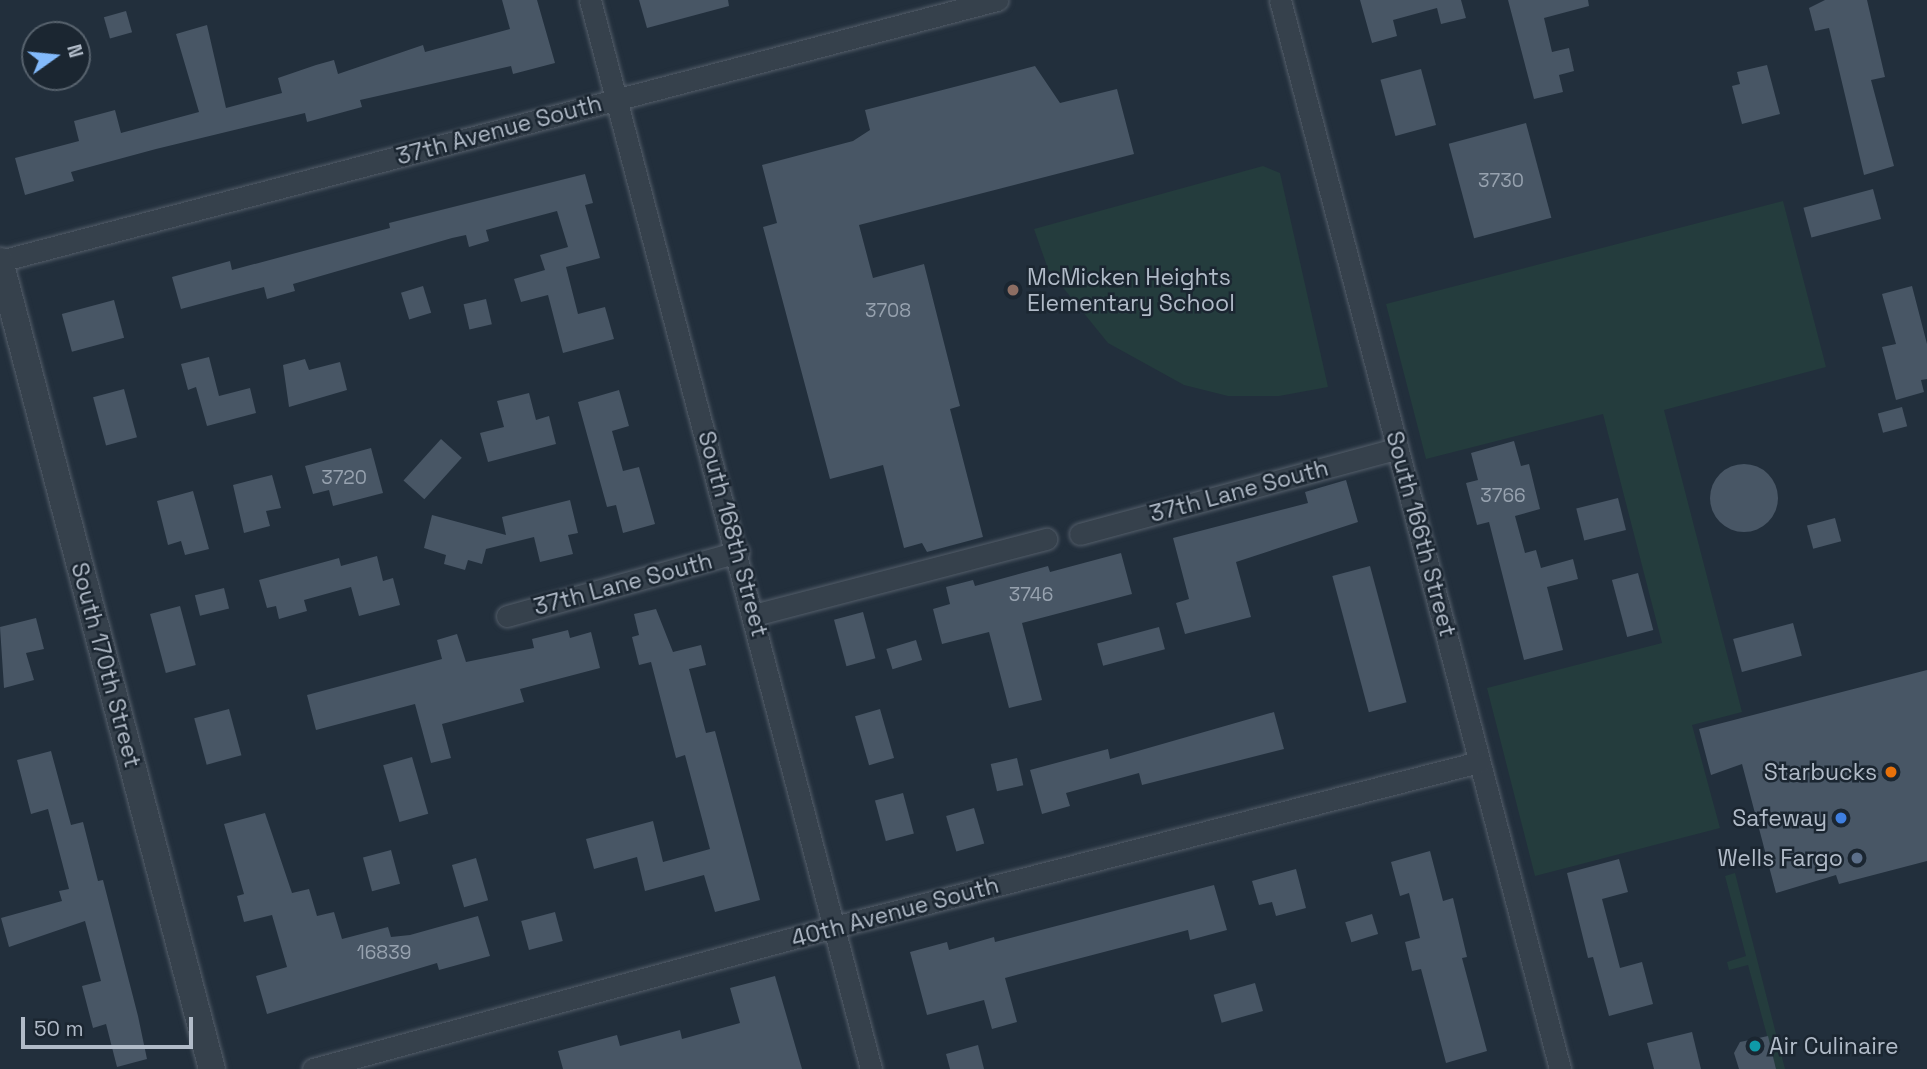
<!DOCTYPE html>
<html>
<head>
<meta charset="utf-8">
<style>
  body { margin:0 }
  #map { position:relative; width:1927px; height:1069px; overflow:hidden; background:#222f3c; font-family:"Space Grotesk",sans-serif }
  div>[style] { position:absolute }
  .green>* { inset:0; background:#243c3d }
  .building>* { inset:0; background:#485665; transform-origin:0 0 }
  .round { border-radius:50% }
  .roads { filter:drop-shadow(0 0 2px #545e6a) drop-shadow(0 0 2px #545e6a) }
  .minor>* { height:21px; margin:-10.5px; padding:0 10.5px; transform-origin:10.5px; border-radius:10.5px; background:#36414c }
  .tertiary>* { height:26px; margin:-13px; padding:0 13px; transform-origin:13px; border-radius:13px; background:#36414c }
  .dots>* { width:19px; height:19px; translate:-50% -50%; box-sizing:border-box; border:4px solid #1b2631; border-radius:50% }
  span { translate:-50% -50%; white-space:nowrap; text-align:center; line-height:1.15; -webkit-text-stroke:5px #1b2631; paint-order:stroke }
  .number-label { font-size:19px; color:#97a2af }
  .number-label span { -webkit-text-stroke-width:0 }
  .street-label { font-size:23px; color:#b1bbc8 }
  .poi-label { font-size:23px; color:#b1bbc8 }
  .left { translate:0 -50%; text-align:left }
  .right { translate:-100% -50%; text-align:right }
  .north { position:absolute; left:21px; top:21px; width:70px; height:70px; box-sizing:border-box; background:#1b2631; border:2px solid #57626d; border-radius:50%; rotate:75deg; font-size:19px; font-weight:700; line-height:28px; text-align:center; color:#b1bbc8 }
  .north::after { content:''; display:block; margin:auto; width:24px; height:32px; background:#83bafb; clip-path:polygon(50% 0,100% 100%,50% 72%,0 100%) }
  .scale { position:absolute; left:21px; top:1017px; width:172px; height:32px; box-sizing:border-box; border:4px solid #b1bbc8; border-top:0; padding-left:9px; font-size:21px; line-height:24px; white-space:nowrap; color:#b1bbc8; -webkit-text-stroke:5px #1b2631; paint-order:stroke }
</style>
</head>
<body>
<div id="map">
  <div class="green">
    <i style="clip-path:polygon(1263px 166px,1280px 173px,1328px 387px,1279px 396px,1228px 396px,1184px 385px,1108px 343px,1048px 269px,1034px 229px)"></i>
    <i style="clip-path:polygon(1783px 201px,1826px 367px,1664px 410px,1742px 712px,1692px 725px,1720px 828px,1535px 876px,1487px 688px,1662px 643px,1603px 414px,1426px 459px,1386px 304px)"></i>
    <i style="clip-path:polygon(1735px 873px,1785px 1069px,1776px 1069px,1748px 965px,1729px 970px,1727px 962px,1746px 956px,1725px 876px)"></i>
  </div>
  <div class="building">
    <i style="clip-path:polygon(502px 0,537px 0,555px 63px,513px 74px,511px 66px,360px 100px,362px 107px,307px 122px,305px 113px,156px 149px,71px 172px,74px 181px,25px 195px,15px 158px,79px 141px,74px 121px,115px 110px,121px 133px,199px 112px,176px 34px,207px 25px,226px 108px,282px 93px,278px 78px,316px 65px,334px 60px,338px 74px,423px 45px,425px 52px,510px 29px)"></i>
    <i style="clip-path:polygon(639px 0,728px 0,729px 6px,647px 28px)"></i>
    <i style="clip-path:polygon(1360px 0,1461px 0,1466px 18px,1441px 24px,1437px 8px,1393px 20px,1397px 36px,1372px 43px)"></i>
    <i style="clip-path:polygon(1508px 0,1588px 0,1589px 6px,1544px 18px,1552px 52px,1569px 48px,1574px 71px,1559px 75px,1563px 92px,1534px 99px)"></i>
    <i style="clip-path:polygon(1825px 0,1867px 0,1885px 77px,1871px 80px,1894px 166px,1864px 175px,1829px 28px,1815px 31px,1809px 8px)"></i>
    <i style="left:126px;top:11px;width:22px;height:23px;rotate:74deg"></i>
    <i style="clip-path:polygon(1767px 65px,1780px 114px,1742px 124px,1732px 86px,1740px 84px,1737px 72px)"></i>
    <i style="clip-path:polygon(1035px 66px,1060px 103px,1117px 89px,1134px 154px,859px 225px,873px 278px,924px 264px,960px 406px,950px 409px,983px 537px,927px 552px,922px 543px,904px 548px,883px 465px,830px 479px,763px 227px,777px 223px,762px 165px,853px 141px,870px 130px,865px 110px)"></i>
    <i style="left:1421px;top:69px;width:58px;height:42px;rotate:75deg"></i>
    <i style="left:1526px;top:123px;width:98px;height:80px;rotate:75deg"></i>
    <i style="clip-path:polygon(585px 174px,593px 203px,585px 205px,600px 258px,566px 267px,578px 314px,605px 307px,614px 339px,563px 353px,548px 295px,521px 302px,514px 279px,545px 270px,540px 255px,568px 247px,557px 211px,486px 230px,489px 241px,469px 247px,466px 235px,452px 238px,293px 284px,295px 291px,267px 299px,264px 287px,181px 309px,172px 277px,230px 261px,232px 270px,390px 228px,389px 223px)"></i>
    <i style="left:1873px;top:189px;width:31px;height:72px;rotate:75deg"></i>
    <i style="left:423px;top:286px;width:28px;height:23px;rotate:73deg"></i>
    <i style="clip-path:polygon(1912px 286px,1927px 344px,1927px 379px,1921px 380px,1924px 392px,1896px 400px,1882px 347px,1896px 344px,1882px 294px)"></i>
    <i style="left:486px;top:299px;width:26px;height:23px;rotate:77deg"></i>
    <i style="left:114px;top:300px;width:39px;height:54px;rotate:75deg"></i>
    <i style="clip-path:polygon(209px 357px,219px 396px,250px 388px,256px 413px,207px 426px,196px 387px,188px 390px,181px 364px)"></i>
    <i style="clip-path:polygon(305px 359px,309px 370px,340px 362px,347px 390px,289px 407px,283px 365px)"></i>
    <i style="left:124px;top:389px;width:50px;height:32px;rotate:75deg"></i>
    <i style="clip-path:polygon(619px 390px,629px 426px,612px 431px,623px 471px,639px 467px,655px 524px,623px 533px,616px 505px,607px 507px,578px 402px)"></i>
    <i style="clip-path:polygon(529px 393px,536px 420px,549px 416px,556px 444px,488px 462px,480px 433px,504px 427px,497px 401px)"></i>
    <i style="left:1902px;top:407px;width:20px;height:25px;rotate:75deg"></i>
    <i style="left:441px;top:439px;width:28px;height:56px;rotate:42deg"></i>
    <i style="clip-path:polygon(1514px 441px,1521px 466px,1529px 464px,1540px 509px,1515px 516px,1525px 553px,1536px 550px,1541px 568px,1573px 559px,1578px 579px,1547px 587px,1563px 650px,1524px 660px,1489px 522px,1477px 525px,1466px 483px,1478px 480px,1471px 453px)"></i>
    <i style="clip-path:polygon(371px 448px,383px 493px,333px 506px,329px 490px,313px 494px,305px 466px)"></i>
    <i class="round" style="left:1710px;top:464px;width:68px;height:68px"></i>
    <i style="clip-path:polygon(272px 475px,281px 508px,266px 511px,270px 526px,244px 533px,233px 485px)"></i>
    <i style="clip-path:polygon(1346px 480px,1358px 522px,1236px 562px,1251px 617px,1185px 634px,1176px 603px,1189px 599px,1173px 538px,1308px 503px,1305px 492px)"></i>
    <i style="clip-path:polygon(193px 491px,209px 549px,185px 555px,181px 541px,168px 545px,157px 501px)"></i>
    <i style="left:1618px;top:498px;width:33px;height:43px;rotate:76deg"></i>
    <i style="clip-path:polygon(570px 500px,578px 533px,568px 535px,573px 554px,540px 562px,534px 537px,486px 549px,482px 564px,468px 560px,465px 570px,444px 564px,446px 555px,424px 548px,432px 515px,506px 535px,502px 517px)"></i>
    <i style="left:1835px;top:518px;width:24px;height:29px;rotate:75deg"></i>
    <i style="clip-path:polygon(1121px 553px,1132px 594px,1022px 623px,1042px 700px,1009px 708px,989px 632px,942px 644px,933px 609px,950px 604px,946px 587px,973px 580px,975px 586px,1048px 566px,1050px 572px)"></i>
    <i style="clip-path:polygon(377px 556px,383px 581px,393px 578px,400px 605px,359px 616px,351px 587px,304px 600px,307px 611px,279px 619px,276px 606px,267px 608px,259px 580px,339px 558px,341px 566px)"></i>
    <i style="left:1370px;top:566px;width:141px;height:39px;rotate:75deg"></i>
    <i style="left:1638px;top:573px;width:59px;height:27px;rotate:75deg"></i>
    <i style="left:224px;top:588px;width:21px;height:30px;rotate:76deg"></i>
    <i style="left:180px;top:606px;width:61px;height:31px;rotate:75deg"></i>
    <i style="clip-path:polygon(656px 609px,673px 652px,701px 645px,706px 665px,689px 669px,706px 733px,715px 731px,760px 900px,715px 912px,704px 875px,645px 891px,637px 857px,594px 869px,586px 839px,653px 821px,663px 862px,710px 849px,685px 755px,676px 758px,651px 662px,639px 665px,632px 637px,639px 635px,634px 614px)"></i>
    <i style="left:863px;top:612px;width:48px;height:30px;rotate:75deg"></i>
    <i style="clip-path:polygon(36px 618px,44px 649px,26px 653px,34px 680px,4px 688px,0 627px)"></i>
    <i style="left:1793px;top:623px;width:34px;height:62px;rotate:75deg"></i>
    <i style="left:1159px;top:627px;width:23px;height:64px;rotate:75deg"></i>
    <i style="clip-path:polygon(568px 630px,570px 638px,591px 632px,600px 668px,520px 689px,524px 702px,442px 724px,451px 758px,431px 763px,415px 704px,316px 730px,307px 695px,442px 659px,437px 640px,457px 634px,466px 662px,534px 648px,532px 639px)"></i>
    <i style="left:916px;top:640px;width:21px;height:31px;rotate:73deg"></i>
    <i style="clip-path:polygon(1927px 670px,1927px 861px,1839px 884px,1836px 875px,1776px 893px,1742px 764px,1711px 775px,1699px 729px)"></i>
    <i style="left:229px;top:709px;width:48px;height:36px;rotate:75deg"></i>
    <i style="left:880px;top:709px;width:51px;height:26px;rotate:74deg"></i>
    <i style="clip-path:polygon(1274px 712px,1284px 749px,1142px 785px,1139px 773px,1066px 793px,1070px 806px,1042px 814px,1030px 770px,1108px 749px,1110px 759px)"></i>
    <i style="clip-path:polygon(51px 751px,71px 825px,83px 822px,98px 881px,103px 880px,138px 1016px,147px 1059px,117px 1067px,106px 1024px,93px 1028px,82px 986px,101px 981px,85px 921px,9px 947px,1px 918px,62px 901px,59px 891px,69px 889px,48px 809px,31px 814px,17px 760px)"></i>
    <i style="left:412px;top:757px;width:59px;height:30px;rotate:74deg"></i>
    <i style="left:1017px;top:758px;width:28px;height:27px;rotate:77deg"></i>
    <i style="left:903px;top:793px;width:42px;height:29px;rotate:75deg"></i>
    <i style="left:974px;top:808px;width:37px;height:29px;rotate:74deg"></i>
    <i style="clip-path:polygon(265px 813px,292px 893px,309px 889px,317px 916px,334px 912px,342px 939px,388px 927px,391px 937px,410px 935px,478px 916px,490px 956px,439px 970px,437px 963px,267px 1014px,256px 976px,287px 967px,272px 915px,244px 922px,237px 896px,244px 894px,224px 824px)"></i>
    <i style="left:391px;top:850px;width:35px;height:29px;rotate:75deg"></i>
    <i style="clip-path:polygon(1430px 851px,1443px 901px,1453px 898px,1467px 957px,1462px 958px,1487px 1051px,1446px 1063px,1421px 969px,1412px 971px,1405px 942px,1420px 938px,1409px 893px,1400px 896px,1391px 862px)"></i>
    <i style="left:476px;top:858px;width:44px;height:25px;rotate:74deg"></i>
    <i style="clip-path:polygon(1619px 859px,1628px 892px,1602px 899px,1620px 968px,1642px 962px,1653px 1004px,1609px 1016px,1593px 957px,1588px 958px,1567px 873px)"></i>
    <i style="clip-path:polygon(1296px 869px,1306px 908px,1276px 916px,1272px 902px,1259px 905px,1252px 881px)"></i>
    <i style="clip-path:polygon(1214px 885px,1227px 930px,1190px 940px,1188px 930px,1005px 978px,1017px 1022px,992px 1029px,984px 1000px,927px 1015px,910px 952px,947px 942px,949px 950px,994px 937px,995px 942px)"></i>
    <i style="left:555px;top:912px;width:30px;height:35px;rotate:75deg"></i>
    <i style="left:1372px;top:914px;width:21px;height:28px;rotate:73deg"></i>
    <i style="clip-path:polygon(775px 976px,802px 1069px,563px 1069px,558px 1051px,617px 1035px,620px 1046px,680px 1030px,682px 1039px,740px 1023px,730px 988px)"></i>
    <i style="left:1255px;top:983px;width:29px;height:43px;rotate:74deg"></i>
    <i style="clip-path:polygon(1692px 1032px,1701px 1069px,1654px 1069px,1647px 1043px)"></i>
    <i style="clip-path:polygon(1768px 1036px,1776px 1069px,1739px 1069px,1734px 1053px,1740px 1042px)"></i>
    <i style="clip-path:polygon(978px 1045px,984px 1069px,950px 1069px,946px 1054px)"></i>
  </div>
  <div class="roads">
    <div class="minor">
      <i style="left:590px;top:0;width:1105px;rotate:75.27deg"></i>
      <i style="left:1280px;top:0;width:1105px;rotate:75.32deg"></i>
      <i style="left:0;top:261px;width:1031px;rotate:-14.67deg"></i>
      <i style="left:1080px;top:534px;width:329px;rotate:-15.1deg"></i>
      <i style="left:754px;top:615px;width:302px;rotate:-14.6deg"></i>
      <i style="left:507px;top:616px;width:240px;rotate:-15.5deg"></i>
      <i style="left:313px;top:1069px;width:540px;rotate:-15.25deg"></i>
      <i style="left:834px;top:927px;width:666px;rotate:-14.35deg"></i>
    </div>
    <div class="tertiary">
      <i style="left:0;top:261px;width:835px;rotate:75.3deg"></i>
    </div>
  </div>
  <div class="dots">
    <i style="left:1013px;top:290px;background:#8d6e63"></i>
    <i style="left:1891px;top:772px;background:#e8710a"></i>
    <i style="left:1841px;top:818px;background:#3f7fe0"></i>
    <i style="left:1857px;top:858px;background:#5c6f8a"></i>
    <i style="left:1755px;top:1046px;background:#0f9aa8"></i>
  </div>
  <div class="number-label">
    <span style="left:1501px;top:181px">3730</span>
    <span style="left:888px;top:311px">3708</span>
    <span style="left:344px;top:478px">3720</span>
    <span style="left:1503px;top:496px">3766</span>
    <span style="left:1031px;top:595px">3746</span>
    <span style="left:384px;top:953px">16839</span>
  </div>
  <div class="street-label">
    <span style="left:499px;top:130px;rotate:-15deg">37th Avenue South</span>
    <span style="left:1239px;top:491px;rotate:-15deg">37th Lane South</span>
    <span style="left:733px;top:534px;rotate:75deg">South 168th Street</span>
    <span style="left:1421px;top:534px;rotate:75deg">South 166th Street</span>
    <span style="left:623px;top:584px;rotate:-15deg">37th Lane South</span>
    <span style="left:106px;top:665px;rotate:75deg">South 170th Street</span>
    <span style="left:895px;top:912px;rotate:-15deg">40th Avenue South</span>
  </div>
  <div class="poi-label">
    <span class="left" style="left:1027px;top:290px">McMicken Heights<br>Elementary School</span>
    <span class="right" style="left:1877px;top:772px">Starbucks</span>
    <span class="right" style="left:1827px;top:818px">Safeway</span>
    <span class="right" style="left:1843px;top:858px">Wells Fargo</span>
    <span class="left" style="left:1769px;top:1046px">Air Culinaire</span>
  </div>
  <div class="north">N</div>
  <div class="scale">50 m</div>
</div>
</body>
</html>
